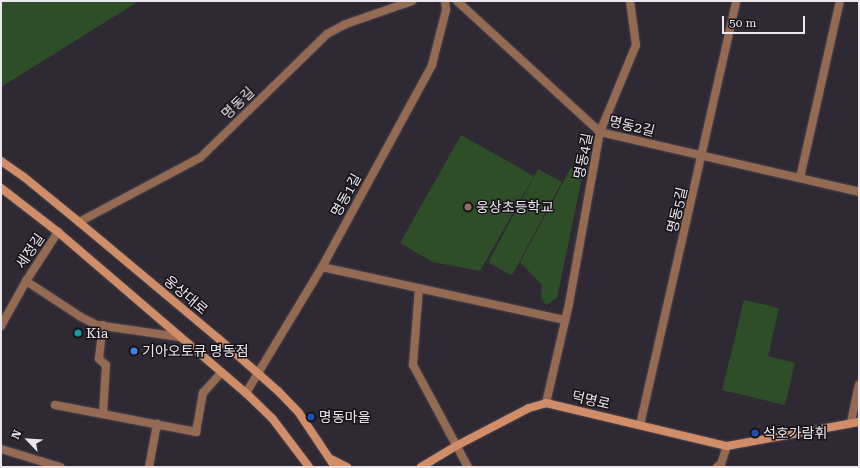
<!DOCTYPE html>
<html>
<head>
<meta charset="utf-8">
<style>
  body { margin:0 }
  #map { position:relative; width:860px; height:468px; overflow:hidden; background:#2f2934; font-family:"Roboto Serif","Noto Sans KR",serif }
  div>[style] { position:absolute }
  .green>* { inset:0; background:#2e4e27; transform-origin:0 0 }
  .roads { filter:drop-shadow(0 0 1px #49444e) drop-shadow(0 0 1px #49444e) }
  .street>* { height:8px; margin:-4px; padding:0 4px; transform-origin:4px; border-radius:4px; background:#956a53 }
  .secondary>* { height:8px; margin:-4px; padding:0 4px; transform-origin:4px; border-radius:4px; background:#d18d67 }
  .dots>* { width:11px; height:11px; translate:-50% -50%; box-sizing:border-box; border:2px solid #161318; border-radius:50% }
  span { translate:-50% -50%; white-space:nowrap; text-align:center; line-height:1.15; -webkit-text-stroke:3px #161318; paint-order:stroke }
  .street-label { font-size:14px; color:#ece7ef }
  .poi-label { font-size:14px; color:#ece7ef }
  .left { translate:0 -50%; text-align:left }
  .frame { position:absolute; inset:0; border:2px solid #ece7ef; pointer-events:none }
  .north { position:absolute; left:8px; top:420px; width:40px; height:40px; -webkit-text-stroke:3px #161318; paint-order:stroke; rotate:295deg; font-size:11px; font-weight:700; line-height:16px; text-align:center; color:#ece7ef }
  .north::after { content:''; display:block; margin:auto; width:14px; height:18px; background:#ece7ef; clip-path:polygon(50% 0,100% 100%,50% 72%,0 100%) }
  .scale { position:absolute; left:722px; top:16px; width:83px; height:18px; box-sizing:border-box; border:2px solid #ece7ef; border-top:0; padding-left:5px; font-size:12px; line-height:14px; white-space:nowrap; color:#ece7ef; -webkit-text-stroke:3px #161318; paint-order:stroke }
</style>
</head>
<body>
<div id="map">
  <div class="green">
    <i style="clip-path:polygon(1px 1px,139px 1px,1px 87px)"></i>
    <i style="clip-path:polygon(461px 135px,534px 176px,480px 271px,433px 262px,400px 243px)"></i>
    <i style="clip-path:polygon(573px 164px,583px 172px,557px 298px,546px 305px,541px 298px,542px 285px,520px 262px)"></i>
    <i style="left:538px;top:169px;width:27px;height:106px;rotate:28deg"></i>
    <i style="clip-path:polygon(744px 300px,779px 308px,768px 356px,795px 363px,785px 405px,722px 390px)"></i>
  </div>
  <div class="roads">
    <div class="street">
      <i style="left:457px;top:1px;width:194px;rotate:42.5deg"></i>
      <i style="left:600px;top:132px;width:266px;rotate:13deg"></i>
      <i style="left:800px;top:178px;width:181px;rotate:-77.3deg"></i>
      <i style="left:79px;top:222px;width:138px;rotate:-28deg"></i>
      <i style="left:201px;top:157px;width:176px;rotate:-44.3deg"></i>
      <i style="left:327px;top:34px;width:21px;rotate:-28deg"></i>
      <i style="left:346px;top:24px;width:70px;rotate:-19.2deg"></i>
      <i style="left:322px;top:267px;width:249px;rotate:12.3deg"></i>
      <i style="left:26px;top:281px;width:66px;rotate:33.2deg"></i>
      <i style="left:81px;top:317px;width:18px;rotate:27deg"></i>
      <i style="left:97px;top:325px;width:83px;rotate:8.3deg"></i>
      <i style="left:419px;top:288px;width:77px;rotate:94.5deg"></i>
      <i style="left:413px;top:365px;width:116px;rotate:61.7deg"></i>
      <i style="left:103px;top:325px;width:34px;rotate:97deg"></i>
      <i style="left:99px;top:359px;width:9px;rotate:41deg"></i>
      <i style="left:106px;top:365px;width:49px;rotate:93.5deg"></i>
      <i style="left:1px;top:326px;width:51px;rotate:-60.9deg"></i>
      <i style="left:26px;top:281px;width:59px;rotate:-56.9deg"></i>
      <i style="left:246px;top:393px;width:147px;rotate:-58.9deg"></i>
      <i style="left:322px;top:267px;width:230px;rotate:-61.4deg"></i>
      <i style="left:432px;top:65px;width:57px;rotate:-75.7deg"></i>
      <i style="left:446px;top:10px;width:9px;rotate:-96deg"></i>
      <i style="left:546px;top:403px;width:102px;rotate:-76.9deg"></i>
      <i style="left:569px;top:304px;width:175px;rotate:-79.8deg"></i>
      <i style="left:600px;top:132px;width:94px;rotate:-67.5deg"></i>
      <i style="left:636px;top:45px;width:44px;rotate:-97.8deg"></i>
      <i style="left:55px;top:405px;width:144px;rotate:10.8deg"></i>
      <i style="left:196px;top:432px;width:40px;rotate:-80deg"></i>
      <i style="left:203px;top:393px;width:28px;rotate:-48deg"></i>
      <i style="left:851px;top:422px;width:38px;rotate:-78deg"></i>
      <i style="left:640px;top:425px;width:435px;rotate:-77.2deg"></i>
      <i style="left:1px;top:449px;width:62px;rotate:17deg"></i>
      <i style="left:149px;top:467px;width:44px;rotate:-79.5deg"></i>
      <i style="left:717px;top:467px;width:5px;rotate:-37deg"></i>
      <i style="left:721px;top:464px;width:19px;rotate:-72deg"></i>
    </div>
    <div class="secondary">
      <i style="left:1px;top:161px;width:28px;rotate:35deg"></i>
      <i style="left:24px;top:177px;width:71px;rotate:39.3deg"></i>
      <i style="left:79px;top:222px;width:182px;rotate:39.9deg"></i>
      <i style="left:219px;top:339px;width:79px;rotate:41.4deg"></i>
      <i style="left:278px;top:391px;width:30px;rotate:46deg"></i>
      <i style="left:299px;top:413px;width:65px;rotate:56.3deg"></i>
      <i style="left:1px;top:188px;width:72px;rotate:37.7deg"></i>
      <i style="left:58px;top:232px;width:248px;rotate:40.6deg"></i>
      <i style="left:246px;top:393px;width:36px;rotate:44deg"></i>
      <i style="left:272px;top:418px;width:61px;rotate:52.9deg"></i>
      <i style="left:331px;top:459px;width:18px;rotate:27deg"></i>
      <i style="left:421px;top:467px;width:41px;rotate:-31deg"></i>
      <i style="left:456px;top:446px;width:82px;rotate:-27.5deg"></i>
      <i style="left:529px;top:408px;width:18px;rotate:-16deg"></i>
      <i style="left:546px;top:403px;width:186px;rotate:13.4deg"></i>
      <i style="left:727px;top:446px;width:134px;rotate:-10.3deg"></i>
    </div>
  </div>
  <div class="dots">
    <i style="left:468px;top:207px;background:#8d6e63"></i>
    <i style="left:78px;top:333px;background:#0f9aa8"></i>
    <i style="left:134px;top:351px;background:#3f7fe0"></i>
    <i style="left:311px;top:417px;background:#1a4fb4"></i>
    <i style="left:755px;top:433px;background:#1a4fb4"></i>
  </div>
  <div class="street-label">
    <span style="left:238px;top:103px;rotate:-44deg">명동길</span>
    <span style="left:632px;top:126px;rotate:13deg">명동2길</span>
    <span style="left:583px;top:156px;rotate:-79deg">명동4길</span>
    <span style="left:346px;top:195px;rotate:-61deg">명동1길</span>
    <span style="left:677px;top:210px;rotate:-77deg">명동5길</span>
    <span style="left:30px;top:251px;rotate:-56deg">세정길</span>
    <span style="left:186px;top:295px;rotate:40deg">웅상대로</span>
    <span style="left:591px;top:400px;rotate:13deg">덕명로</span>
  </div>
  <div class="poi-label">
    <span class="left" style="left:476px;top:207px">웅상초등학교</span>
    <span class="left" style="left:86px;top:333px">Kia</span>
    <span class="left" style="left:142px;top:351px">기아오토큐 명동점</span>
    <span class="left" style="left:319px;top:417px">명동마을</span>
    <span class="left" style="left:763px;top:433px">석호가람휘</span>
  </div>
  <div class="frame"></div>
  <div class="north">N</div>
  <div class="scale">50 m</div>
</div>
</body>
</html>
